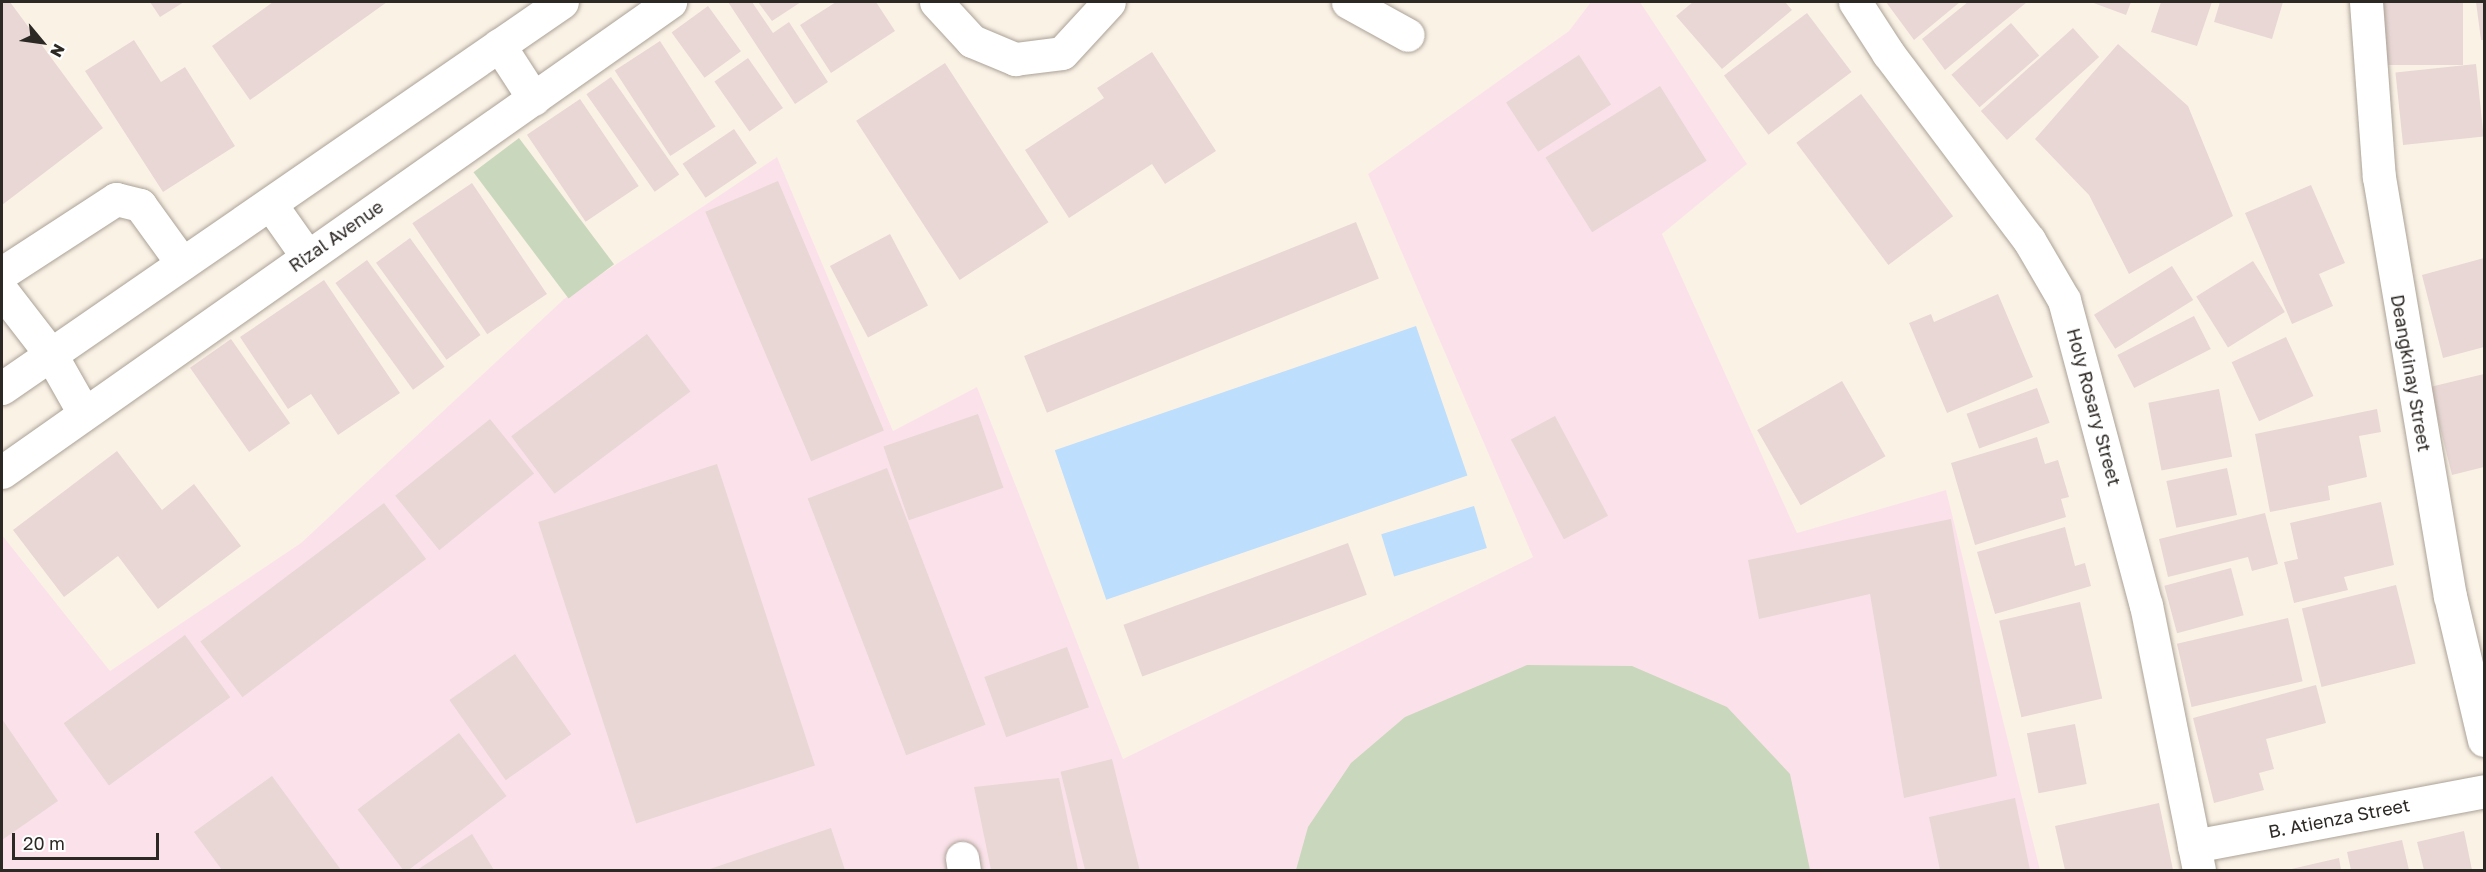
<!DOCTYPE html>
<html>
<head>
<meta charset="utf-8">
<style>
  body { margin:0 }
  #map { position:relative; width:2486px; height:872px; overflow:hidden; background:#fbf2e6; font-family:"Golos Text",sans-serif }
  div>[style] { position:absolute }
  .education>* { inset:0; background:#fbe2ea }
  .green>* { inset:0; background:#c9d7bc; transform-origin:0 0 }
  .water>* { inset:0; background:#bddefc; transform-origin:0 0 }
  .building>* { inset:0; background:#e8d7d5; transform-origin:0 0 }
  .roads { filter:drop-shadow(0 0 2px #aba297) drop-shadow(0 0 2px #aba297) }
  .minor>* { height:33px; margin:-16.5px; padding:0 16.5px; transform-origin:16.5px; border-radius:16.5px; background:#fff }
  .major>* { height:33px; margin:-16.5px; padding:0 16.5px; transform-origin:16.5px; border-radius:16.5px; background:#fff }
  span { translate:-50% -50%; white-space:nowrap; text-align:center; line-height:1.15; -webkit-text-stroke:5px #fff; paint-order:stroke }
  .street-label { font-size:18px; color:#2c2824 }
  .frame { position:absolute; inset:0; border:3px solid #2c2824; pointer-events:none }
  .north { position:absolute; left:12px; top:12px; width:60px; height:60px; -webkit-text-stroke:4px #fff; paint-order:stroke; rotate:119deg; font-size:16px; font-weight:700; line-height:24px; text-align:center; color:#2c2824 }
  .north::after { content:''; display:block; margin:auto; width:21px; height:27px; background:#2c2824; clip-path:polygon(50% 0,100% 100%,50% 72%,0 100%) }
  .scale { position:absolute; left:12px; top:833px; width:147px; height:27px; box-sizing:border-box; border:3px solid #2c2824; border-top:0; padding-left:8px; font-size:18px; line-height:21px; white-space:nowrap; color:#2c2824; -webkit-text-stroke:4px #fff; paint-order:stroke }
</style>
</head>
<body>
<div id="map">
  <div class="education">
    <i style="clip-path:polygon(1591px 2px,1640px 2px,1747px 164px,1662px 234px,1797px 533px,1946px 490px,2040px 870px,2px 870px,2px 535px,110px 671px,301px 543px,564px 299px,777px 157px,893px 431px,977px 387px,1123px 759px,1533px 557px,1368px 174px,1569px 31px)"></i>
  </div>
  <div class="green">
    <i style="left:519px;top:138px;width:158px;height:57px;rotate:53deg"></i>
    <i style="clip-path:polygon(1527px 665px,1632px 666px,1727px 707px,1790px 774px,1810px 870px,1296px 870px,1308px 827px,1351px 763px,1405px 717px)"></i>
  </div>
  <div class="water">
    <i style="left:1416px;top:326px;width:158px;height:382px;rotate:71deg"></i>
    <i style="left:1474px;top:506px;width:44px;height:97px;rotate:73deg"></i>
  </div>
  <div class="building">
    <i style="clip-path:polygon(2px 2px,10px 2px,103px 128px,2px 205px)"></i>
    <i style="clip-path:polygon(150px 2px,184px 2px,160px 17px)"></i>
    <i style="clip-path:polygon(273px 2px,387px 2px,250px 100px,212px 46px)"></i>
    <i style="clip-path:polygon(728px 2px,752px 2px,773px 33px,789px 22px,828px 82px,795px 104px)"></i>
    <i style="clip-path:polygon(758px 2px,801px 2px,772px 21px)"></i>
    <i style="clip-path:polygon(836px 2px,876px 2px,895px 31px,831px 73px,800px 25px)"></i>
    <i style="clip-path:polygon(1693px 2px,1785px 2px,1792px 10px,1722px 69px,1676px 16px)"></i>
    <i style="clip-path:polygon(1886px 2px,1960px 2px,1914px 40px)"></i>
    <i style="clip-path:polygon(1968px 2px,2027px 2px,1945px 70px,1922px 39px)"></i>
    <i style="clip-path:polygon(2091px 2px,2131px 2px,2126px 15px)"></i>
    <i style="clip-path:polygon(2161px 2px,2212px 2px,2197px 46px,2151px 32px)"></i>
    <i style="clip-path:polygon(2220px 2px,2283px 2px,2272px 39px,2214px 22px)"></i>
    <i style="left:2382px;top:2px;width:81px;height:63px"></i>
    <i style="clip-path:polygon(2476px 2px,2484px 2px,2484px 40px,2481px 40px)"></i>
    <i style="left:708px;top:6px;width:56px;height:45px;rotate:54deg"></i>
    <i style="left:1807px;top:13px;width:74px;height:104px;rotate:53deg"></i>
    <i style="left:2011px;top:23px;width:43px;height:79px;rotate:49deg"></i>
    <i style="left:2073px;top:28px;width:39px;height:124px;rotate:48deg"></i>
    <i style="clip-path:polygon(134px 40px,161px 82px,185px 67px,235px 146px,163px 192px,85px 71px)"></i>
    <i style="left:660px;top:41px;width:102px;height:54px;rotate:57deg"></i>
    <i style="clip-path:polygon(2118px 44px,2188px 106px,2233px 216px,2129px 274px,2089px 195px,2035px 139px)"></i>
    <i style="clip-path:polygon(1152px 52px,1216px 151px,1165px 184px,1152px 164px,1069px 218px,1025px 150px,1104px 98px,1097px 88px)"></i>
    <i style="left:1579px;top:55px;width:59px;height:87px;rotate:57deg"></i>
    <i style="left:748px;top:58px;width:61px;height:41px;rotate:55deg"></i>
    <i style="left:945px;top:63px;width:190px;height:106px;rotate:57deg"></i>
    <i style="left:2476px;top:64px;width:73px;height:81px;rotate:84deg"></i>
    <i style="left:611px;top:77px;width:119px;height:30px;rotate:55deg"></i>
    <i style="left:1660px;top:86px;width:88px;height:135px;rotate:58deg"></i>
    <i style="left:1861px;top:94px;width:153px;height:81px;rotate:53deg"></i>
    <i style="left:580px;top:99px;width:105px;height:64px;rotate:56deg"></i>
    <i style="left:734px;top:129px;width:41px;height:62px;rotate:56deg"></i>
    <i style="left:778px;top:181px;width:271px;height:79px;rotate:67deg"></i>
    <i style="left:472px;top:183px;width:134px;height:72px;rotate:56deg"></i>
    <i style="clip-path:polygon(2311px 185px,2345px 263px,2319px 274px,2333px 306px,2292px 324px,2245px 213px)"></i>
    <i style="left:1356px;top:222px;width:61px;height:358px;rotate:68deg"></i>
    <i style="left:890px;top:234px;width:81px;height:68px;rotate:62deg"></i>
    <i style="left:410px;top:238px;width:120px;height:42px;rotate:54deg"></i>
    <i style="clip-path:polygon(2484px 258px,2484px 347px,2443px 358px,2422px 275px)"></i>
    <i style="left:367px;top:260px;width:132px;height:39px;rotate:54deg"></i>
    <i style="left:2253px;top:261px;width:60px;height:67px;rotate:58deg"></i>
    <i style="left:2172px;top:266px;width:40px;height:92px;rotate:58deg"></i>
    <i style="clip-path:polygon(324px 280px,400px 393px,338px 435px,311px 394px,288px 409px,240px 337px)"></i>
    <i style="clip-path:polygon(1998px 294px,2033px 377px,1947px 413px,1909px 323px,1931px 314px,1934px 322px)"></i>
    <i style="left:2194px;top:316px;width:37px;height:86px;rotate:63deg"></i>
    <i style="left:647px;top:334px;width:72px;height:170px;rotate:53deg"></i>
    <i style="left:2286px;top:337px;width:65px;height:60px;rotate:65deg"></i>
    <i style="left:231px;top:339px;width:103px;height:50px;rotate:55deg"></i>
    <i style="clip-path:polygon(2484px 374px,2484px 467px,2452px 475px,2430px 387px)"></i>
    <i style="left:1842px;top:381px;width:87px;height:98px;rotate:60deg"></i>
    <i style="left:2037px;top:388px;width:37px;height:75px;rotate:70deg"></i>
    <i style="left:2219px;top:389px;width:69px;height:72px;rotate:79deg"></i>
    <i style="clip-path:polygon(2377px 409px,2381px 432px,2359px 436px,2367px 477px,2328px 486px,2330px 500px,2270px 512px,2255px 434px)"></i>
    <i style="left:978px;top:414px;width:78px;height:100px;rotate:71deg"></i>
    <i style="left:1555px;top:416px;width:113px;height:50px;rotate:62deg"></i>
    <i style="left:490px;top:419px;width:70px;height:122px;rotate:51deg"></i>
    <i style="clip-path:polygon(2037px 437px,2045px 464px,2058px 460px,2069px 497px,2061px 499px,2066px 517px,1975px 545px,1951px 463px)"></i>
    <i style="clip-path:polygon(117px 451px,162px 510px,194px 484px,241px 546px,158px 609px,118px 556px,64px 597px,13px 530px)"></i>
    <i style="left:717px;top:464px;width:317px;height:188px;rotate:72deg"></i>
    <i style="left:887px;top:468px;width:275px;height:85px;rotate:69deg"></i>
    <i style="left:2227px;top:468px;width:48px;height:62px;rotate:78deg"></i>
    <i style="clip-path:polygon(2381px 502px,2394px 565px,2344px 577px,2348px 590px,2294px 603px,2284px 562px,2298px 559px,2290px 523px)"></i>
    <i style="left:384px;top:503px;width:70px;height:230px;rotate:53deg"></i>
    <i style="clip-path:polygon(2265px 513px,2278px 564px,2252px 571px,2248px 557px,2168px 577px,2159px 539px)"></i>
    <i style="clip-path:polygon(1951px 519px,1997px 776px,1904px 798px,1870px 594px,1759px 619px,1748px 560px)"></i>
    <i style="clip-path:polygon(2065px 527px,2075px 566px,2085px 563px,2091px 586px,1995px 614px,1977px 552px)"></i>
    <i style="left:1348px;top:543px;width:55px;height:239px;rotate:70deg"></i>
    <i style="left:2231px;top:568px;width:49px;height:69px;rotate:75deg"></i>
    <i style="left:2396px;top:585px;width:81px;height:97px;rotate:76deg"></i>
    <i style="left:2080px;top:602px;width:99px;height:83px;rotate:77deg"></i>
    <i style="left:2288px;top:618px;width:65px;height:114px;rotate:77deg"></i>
    <i style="left:185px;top:635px;width:77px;height:150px;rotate:54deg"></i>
    <i style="left:1067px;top:647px;width:64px;height:88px;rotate:70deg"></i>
    <i style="left:515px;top:654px;width:98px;height:80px;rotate:55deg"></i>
    <i style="clip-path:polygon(2316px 685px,2326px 723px,2266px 739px,2274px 769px,2259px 773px,2264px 790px,2214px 803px,2193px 718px)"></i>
    <i style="clip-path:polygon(2px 719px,58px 801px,2px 840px)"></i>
    <i style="left:2075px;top:724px;width:61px;height:49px;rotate:79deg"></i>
    <i style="left:459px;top:733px;width:79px;height:127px;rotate:53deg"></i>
    <i style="left:1112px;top:759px;width:114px;height:53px;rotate:76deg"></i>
    <i style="clip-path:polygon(272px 776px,341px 870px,222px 870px,194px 832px)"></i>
    <i style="clip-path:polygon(1059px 778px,1078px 870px,991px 870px,974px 787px)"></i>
    <i style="clip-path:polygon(2015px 798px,2030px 870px,1940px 870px,1929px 817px)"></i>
    <i style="clip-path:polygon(2159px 803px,2173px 870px,2065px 870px,2055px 826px)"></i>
    <i style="clip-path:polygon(831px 828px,845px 870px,707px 870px)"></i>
    <i style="clip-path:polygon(2464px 831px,2472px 870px,2424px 870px,2417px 842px)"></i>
    <i style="clip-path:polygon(472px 834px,494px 870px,417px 870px)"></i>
    <i style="clip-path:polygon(2402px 840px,2409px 870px,2351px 870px,2347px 852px)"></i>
    <i style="clip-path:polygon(2339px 858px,2341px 870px,2287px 870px)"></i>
  </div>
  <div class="roads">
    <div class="minor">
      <i style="left:936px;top:2px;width:53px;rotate:47.3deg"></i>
      <i style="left:972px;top:41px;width:47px;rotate:22.7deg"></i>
      <i style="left:1015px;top:59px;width:47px;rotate:-7.3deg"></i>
      <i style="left:1062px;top:53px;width:69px;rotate:-47.3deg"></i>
      <i style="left:1348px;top:2px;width:68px;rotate:28.8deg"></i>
      <i style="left:1855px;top:2px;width:61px;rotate:57.1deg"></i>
      <i style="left:1888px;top:53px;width:234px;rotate:53deg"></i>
      <i style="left:2029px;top:240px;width:69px;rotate:59.7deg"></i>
      <i style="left:2064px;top:300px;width:316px;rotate:75deg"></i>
      <i style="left:2146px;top:605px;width:270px;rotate:78.7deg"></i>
      <i style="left:2366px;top:2px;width:175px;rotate:85.8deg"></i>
      <i style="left:2379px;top:177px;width:425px;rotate:80.4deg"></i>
      <i style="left:2450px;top:596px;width:148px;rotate:76.7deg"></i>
      <i style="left:2px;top:273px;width:136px;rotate:-33deg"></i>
      <i style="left:116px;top:199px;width:25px;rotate:14deg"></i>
      <i style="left:140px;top:205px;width:72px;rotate:54.1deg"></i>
      <i style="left:2px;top:291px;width:78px;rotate:52.3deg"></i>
      <i style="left:50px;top:353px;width:69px;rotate:60.5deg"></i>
      <i style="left:2194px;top:846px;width:295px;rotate:-10.7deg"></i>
      <i style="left:962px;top:858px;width:12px;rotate:81deg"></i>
    </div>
    <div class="major">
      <i style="left:499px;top:45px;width:64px;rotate:57.1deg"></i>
      <i style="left:271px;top:205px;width:62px;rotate:54.8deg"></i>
      <i style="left:2px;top:388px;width:680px;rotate:-34.58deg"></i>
      <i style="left:2px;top:472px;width:817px;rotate:-35.13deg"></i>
    </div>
  </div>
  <div class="street-label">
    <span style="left:336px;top:236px;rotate:-35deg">Rizal Avenue</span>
    <span style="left:2411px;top:373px;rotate:80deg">Deangkinay Street</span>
    <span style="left:2094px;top:407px;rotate:75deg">Holy Rosary Street</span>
    <span style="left:2339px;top:818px;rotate:-11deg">B. Atienza Street</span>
  </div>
  <div class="frame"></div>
  <div class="north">N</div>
  <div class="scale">20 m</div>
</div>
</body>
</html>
